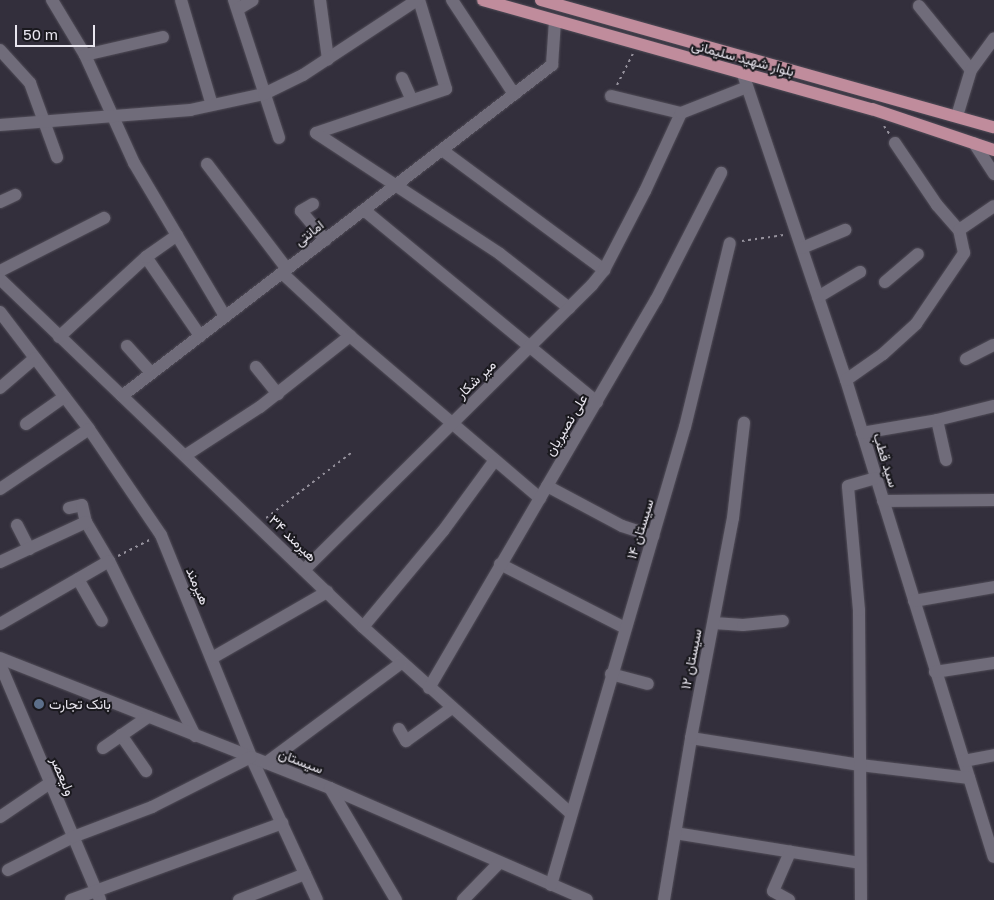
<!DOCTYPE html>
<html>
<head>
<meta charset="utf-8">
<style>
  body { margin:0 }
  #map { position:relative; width:994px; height:900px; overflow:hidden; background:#332f3c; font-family:"Golos Text",Vazirmatn,sans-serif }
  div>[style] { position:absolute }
  .path>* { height:2px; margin-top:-1px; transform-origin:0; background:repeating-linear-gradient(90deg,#94909b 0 2.5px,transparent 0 6.5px) }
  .roads { filter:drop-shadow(0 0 1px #514d58) drop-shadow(0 0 1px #514d58) }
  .minor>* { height:12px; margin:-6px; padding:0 6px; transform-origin:6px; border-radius:6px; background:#706c7a }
  .major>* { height:12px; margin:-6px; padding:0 6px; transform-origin:6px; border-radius:6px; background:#c08c9c }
  .dots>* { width:14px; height:14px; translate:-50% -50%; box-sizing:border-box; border:2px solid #1a191e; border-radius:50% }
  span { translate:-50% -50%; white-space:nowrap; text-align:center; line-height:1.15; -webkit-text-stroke:4px #1a191e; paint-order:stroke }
  .street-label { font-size:14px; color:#e9e6ef }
  .poi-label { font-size:14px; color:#e9e6ef }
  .left { translate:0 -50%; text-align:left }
  .scale { position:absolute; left:15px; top:25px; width:80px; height:22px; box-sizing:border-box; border:2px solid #e9e6ef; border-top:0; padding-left:6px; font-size:15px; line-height:18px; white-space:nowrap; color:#e9e6ef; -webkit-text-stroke:4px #1a191e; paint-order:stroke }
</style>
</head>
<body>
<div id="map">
  <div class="path">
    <i style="left:617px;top:85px;width:35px;rotate:-63deg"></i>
    <i style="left:884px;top:126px;width:11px;rotate:56deg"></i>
    <i style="left:742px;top:241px;width:42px;rotate:-8.1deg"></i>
    <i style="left:266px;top:518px;width:107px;rotate:-37.4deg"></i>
    <i style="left:118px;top:556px;width:38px;rotate:-27deg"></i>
  </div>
  <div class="roads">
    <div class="minor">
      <i style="left:52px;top:0;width:64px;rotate:59deg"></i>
      <i style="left:85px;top:55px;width:119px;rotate:65.6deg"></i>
      <i style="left:134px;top:163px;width:178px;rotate:59.3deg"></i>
      <i style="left:181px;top:0;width:109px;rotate:73.6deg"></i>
      <i style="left:234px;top:0;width:145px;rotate:71.9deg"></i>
      <i style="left:320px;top:0;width:60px;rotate:82.3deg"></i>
      <i style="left:419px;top:0;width:93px;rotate:73.1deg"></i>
      <i style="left:446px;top:89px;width:137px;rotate:161.3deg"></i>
      <i style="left:316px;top:133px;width:220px;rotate:33.3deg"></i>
      <i style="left:500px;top:254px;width:88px;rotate:38deg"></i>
      <i style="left:452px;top:0;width:113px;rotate:56.6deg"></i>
      <i style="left:919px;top:6px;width:82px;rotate:50.9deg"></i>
      <i style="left:238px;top:9px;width:17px;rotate:-31deg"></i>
      <i style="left:0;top:50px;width:45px;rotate:47.7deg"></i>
      <i style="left:30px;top:83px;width:79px;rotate:70deg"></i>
      <i style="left:85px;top:55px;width:80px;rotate:-13deg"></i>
      <i style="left:743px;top:74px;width:323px;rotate:71.4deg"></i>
      <i style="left:846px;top:380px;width:499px;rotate:72.8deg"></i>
      <i style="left:402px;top:78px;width:24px;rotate:66deg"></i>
      <i style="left:611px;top:96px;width:72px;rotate:13.7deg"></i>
      <i style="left:957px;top:116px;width:48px;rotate:-73.1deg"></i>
      <i style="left:971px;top:70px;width:39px;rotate:-54deg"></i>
      <i style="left:0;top:125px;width:191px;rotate:-4.5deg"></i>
      <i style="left:190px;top:110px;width:76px;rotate:-12.2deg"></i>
      <i style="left:264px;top:94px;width:43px;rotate:-26deg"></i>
      <i style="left:303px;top:75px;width:136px;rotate:-33.3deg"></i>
      <i style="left:895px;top:143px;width:75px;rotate:55.9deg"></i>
      <i style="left:937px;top:205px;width:33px;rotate:49deg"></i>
      <i style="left:974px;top:143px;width:37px;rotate:57deg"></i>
      <i style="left:442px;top:150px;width:202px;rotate:36.5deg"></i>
      <i style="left:207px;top:164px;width:132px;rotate:52.7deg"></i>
      <i style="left:0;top:202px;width:17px;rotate:-25deg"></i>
      <i style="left:313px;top:204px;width:14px;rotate:150deg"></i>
      <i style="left:301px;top:211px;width:38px;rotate:50deg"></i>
      <i style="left:364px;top:210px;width:302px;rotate:39.5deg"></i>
      <i style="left:802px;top:248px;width:47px;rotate:-22.7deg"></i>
      <i style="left:146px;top:257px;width:96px;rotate:55.6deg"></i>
      <i style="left:0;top:271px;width:117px;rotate:-27deg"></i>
      <i style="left:282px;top:273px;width:93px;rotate:42.8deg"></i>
      <i style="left:350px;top:336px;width:250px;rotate:40.5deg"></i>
      <i style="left:0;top:279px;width:503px;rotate:43.79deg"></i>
      <i style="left:363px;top:627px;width:278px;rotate:41.9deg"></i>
      <i style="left:885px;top:282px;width:43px;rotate:-40.3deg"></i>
      <i style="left:818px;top:297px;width:49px;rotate:-30.8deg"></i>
      <i style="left:0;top:312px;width:147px;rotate:52.7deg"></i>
      <i style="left:89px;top:429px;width:128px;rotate:55.8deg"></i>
      <i style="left:161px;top:535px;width:240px;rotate:67.9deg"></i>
      <i style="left:251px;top:757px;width:157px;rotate:65.2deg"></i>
      <i style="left:59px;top:337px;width:118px;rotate:-42.6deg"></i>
      <i style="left:146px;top:257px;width:38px;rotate:-35deg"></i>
      <i style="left:127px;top:346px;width:36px;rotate:48deg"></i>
      <i style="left:966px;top:359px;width:31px;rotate:-27deg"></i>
      <i style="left:256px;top:367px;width:35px;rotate:51deg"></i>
      <i style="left:846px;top:380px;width:45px;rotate:-35.1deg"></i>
      <i style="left:883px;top:354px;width:45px;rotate:-42.3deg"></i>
      <i style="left:916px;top:324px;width:86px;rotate:-55.9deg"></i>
      <i style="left:964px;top:253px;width:24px;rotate:-102deg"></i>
      <i style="left:959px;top:230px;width:42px;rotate:-34.4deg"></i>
      <i style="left:0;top:388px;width:46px;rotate:-40.6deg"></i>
      <i style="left:122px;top:396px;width:543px;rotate:-37.59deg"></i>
      <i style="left:552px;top:65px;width:44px;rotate:-86.1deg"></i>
      <i style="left:937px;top:420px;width:41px;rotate:77.3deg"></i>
      <i style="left:26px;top:424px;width:47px;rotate:-35.4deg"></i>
      <i style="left:862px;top:433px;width:76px;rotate:-9.8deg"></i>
      <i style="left:937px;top:420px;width:59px;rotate:-13.8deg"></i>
      <i style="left:186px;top:455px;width:88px;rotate:-33deg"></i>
      <i style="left:260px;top:407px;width:115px;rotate:-38.3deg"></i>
      <i style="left:547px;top:486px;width:85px;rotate:28.1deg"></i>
      <i style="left:622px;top:526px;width:33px;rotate:18deg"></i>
      <i style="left:0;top:489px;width:107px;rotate:-34deg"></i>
      <i style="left:883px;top:501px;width:111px;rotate:-0.5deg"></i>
      <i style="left:69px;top:508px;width:13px;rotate:-13deg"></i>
      <i style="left:82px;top:505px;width:17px;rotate:77deg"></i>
      <i style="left:86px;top:522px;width:45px;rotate:59.5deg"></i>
      <i style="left:109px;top:561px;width:195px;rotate:63.8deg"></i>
      <i style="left:17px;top:525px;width:27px;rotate:63deg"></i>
      <i style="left:0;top:562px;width:95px;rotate:-24.9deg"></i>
      <i style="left:500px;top:564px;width:140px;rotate:27.1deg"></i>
      <i style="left:304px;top:570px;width:405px;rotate:-44.7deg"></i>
      <i style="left:592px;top:285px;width:19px;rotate:-51deg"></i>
      <i style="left:604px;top:270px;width:89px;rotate:-62.6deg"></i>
      <i style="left:645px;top:191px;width:86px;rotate:-65.2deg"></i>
      <i style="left:681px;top:113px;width:71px;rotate:-21.5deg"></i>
      <i style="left:78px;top:579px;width:48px;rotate:60.3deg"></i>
      <i style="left:914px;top:601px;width:81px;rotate:-9.9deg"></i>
      <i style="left:714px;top:623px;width:29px;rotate:4deg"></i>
      <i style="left:743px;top:625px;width:40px;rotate:-5.7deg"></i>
      <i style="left:0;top:624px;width:126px;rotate:-30deg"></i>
      <i style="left:363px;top:627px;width:125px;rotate:-50.2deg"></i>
      <i style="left:443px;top:531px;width:88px;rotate:-53.8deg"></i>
      <i style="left:0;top:658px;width:355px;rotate:21.5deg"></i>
      <i style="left:330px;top:788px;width:280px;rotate:23.5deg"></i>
      <i style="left:212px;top:658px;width:133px;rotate:-29.9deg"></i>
      <i style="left:0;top:664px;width:256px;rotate:67deg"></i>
      <i style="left:935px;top:672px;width:60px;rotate:-8.7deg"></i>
      <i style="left:611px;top:674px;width:38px;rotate:15deg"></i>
      <i style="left:429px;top:688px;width:450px;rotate:-59.7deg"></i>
      <i style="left:656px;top:300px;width:143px;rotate:-62.9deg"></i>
      <i style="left:399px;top:729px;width:14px;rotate:60deg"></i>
      <i style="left:406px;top:741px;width:57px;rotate:-35.7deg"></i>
      <i style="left:121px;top:735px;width:44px;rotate:55.2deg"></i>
      <i style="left:691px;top:738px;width:171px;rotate:9.1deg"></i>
      <i style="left:860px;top:765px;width:110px;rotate:6.8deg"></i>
      <i style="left:103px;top:748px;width:55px;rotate:-34.6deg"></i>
      <i style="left:964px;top:761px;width:31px;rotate:-11deg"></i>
      <i style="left:266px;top:763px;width:168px;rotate:-36.5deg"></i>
      <i style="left:330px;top:788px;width:130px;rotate:59.5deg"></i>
      <i style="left:0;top:817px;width:60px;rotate:-34.2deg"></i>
      <i style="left:675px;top:833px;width:187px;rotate:9.2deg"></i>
      <i style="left:8px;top:870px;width:73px;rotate:-26.9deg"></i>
      <i style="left:73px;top:837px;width:85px;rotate:-20.8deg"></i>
      <i style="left:152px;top:807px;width:111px;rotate:-26.8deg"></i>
      <i style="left:551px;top:885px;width:477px;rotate:-73.7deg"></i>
      <i style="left:685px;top:427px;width:189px;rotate:-76.3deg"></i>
      <i style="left:71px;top:900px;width:225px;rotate:-20deg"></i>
      <i style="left:239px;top:900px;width:71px;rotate:-21.5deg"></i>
      <i style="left:463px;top:900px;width:52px;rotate:-45.8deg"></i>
      <i style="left:664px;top:900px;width:164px;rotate:-80.5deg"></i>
      <i style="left:691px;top:738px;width:224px;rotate:-79.2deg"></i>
      <i style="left:733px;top:518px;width:96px;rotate:-83.4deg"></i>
      <i style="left:789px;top:900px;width:18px;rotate:-151deg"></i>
      <i style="left:773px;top:891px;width:43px;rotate:-66.4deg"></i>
      <i style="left:861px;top:900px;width:290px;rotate:-90.4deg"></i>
      <i style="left:859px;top:610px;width:124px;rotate:-95.1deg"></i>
      <i style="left:848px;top:486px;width:29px;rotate:-16deg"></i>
    </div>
    <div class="major">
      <i style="left:483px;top:0;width:404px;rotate:15.7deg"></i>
      <i style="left:872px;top:109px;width:129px;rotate:18.6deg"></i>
      <i style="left:541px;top:0;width:470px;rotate:15.7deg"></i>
    </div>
  </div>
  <div class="dots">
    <i style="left:39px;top:704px;background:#5c6f8a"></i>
  </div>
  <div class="street-label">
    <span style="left:743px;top:58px;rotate:15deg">بلوار شهید سلیمانی</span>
    <span style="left:309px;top:233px;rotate:-38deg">امانتی</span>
    <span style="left:476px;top:379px;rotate:-44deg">میر شکار</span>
    <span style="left:566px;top:425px;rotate:-59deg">علی نصیریان</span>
    <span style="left:886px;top:460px;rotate:73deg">سید قطب</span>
    <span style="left:640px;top:529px;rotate:-73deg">سیستان ۱۴</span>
    <span style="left:293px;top:538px;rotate:44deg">هیرمند ۳۴</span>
    <span style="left:198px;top:586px;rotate:67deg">هیرمند</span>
    <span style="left:691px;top:659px;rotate:-79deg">سیستان ۱۲</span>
    <span style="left:301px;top:761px;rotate:21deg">سیستان</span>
    <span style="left:63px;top:776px;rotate:67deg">ولیعصر</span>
  </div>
  <div class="poi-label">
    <span class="left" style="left:49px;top:704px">بانک تجارت</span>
  </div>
  <div class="scale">50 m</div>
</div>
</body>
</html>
